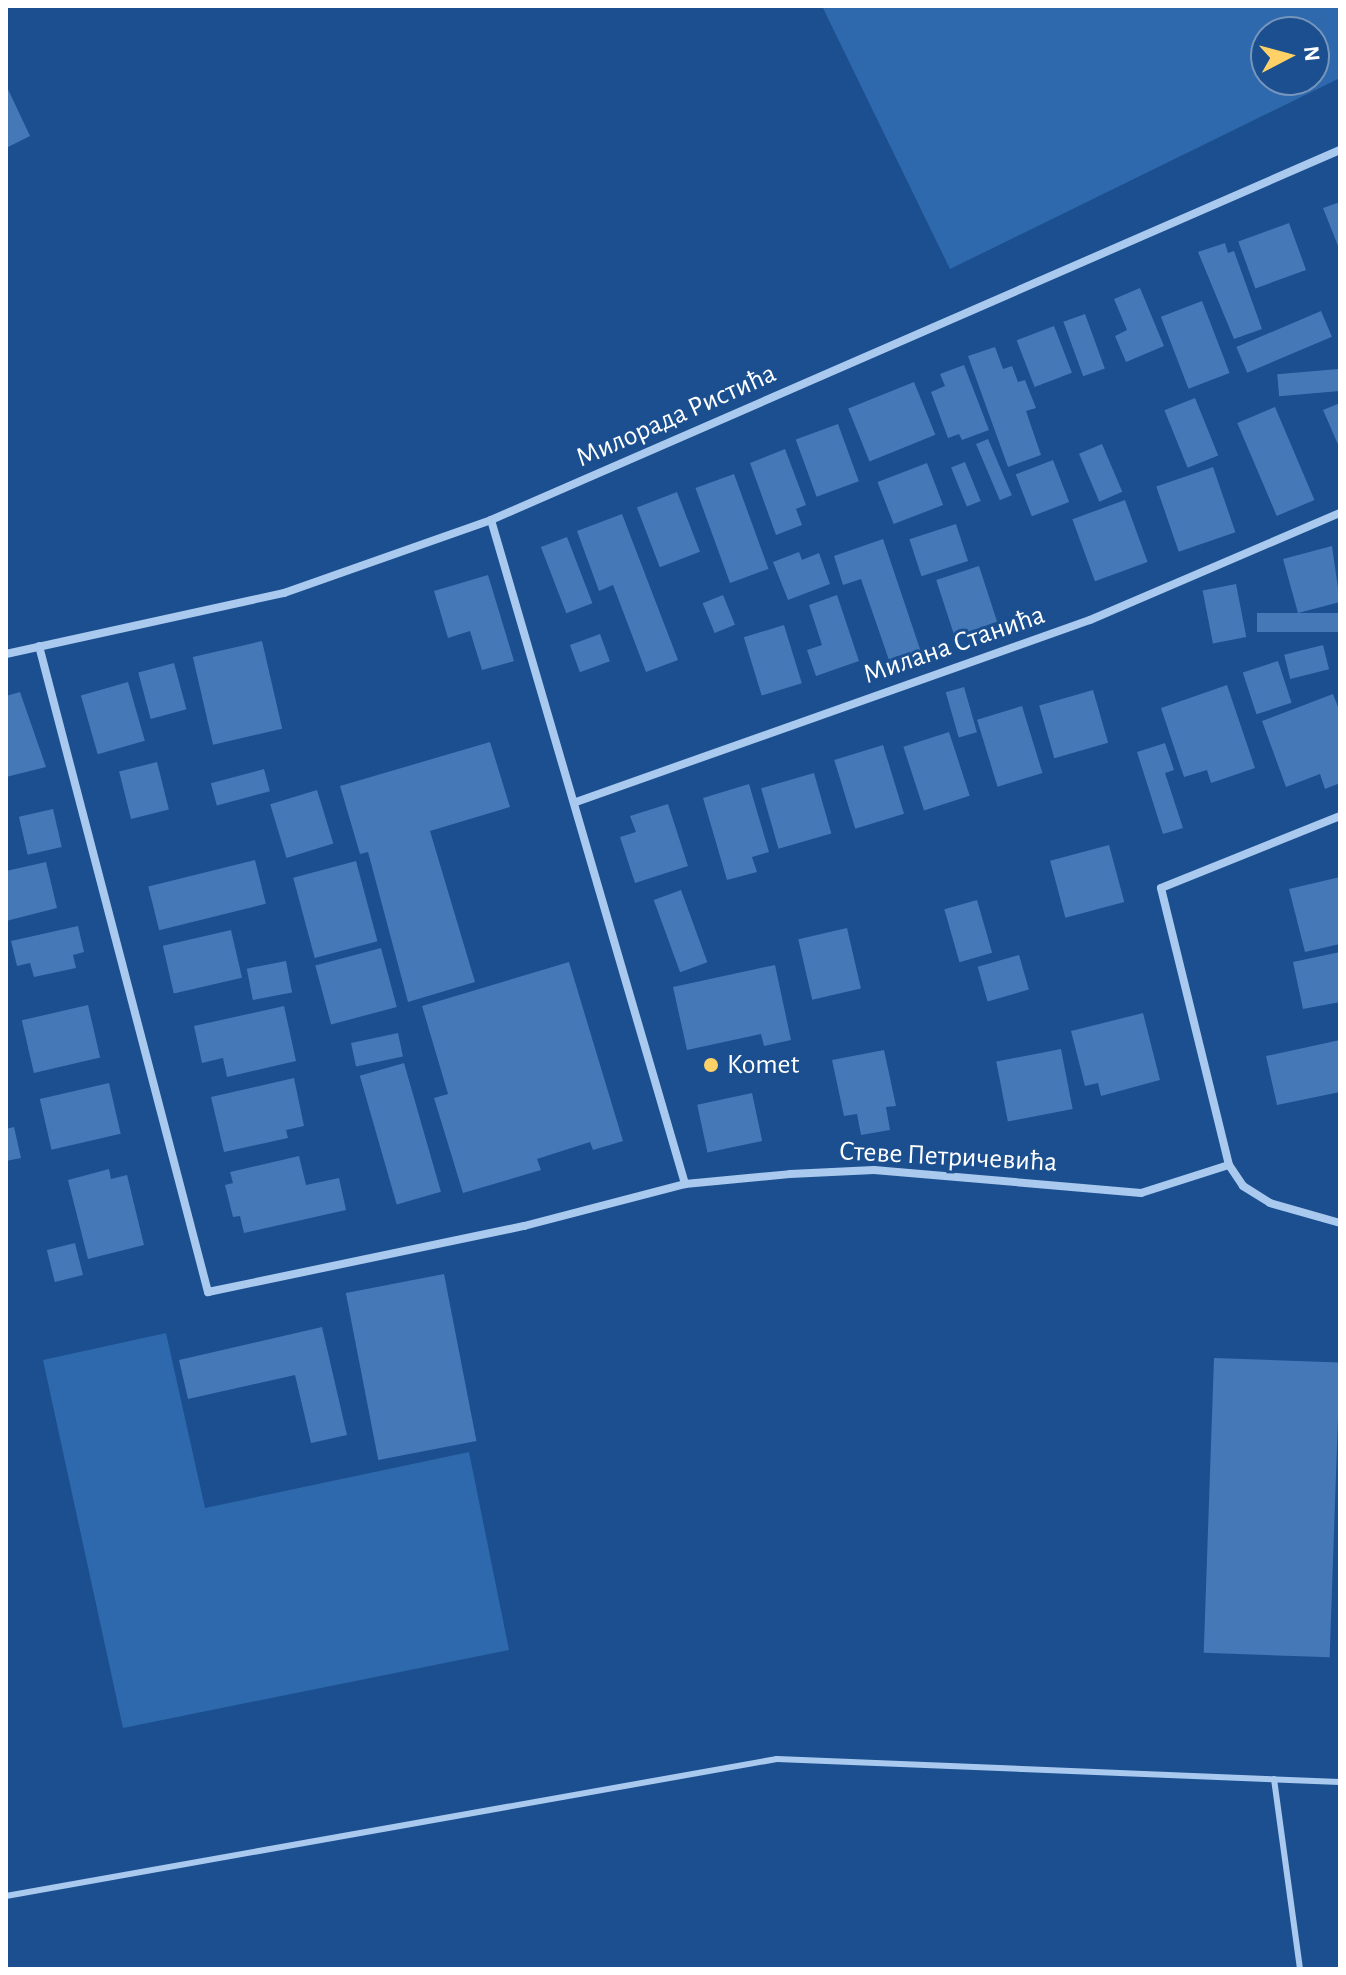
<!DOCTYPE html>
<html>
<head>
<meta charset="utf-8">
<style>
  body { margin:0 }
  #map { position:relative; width:1346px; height:1975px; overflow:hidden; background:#1b4f8f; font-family:"Alegreya Sans",sans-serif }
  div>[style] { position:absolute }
  .green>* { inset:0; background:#2e69ad }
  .building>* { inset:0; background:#4478b7; transform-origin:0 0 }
  .lane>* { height:6px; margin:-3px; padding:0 3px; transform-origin:3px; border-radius:3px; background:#a9c9ee }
  .street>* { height:8px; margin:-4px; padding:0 4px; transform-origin:4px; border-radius:4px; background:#a9c9ee }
  .dots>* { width:22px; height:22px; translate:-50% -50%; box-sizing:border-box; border:4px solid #1b4f8f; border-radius:50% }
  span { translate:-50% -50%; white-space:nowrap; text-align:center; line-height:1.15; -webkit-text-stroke:6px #1b4f8f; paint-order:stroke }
  .street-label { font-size:28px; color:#fff }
  .poi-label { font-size:28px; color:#fff }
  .left { translate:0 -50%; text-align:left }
  .frame { position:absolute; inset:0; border:8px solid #fff; pointer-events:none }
  .north { position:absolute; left:1250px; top:16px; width:80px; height:80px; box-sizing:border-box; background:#1b4f8f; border:2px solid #7695bc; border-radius:50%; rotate:84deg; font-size:22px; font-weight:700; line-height:32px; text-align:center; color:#fff }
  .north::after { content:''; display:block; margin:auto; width:28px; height:36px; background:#ffd166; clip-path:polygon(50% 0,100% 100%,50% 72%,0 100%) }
</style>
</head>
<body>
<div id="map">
  <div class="green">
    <i style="clip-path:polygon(evenodd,822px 6px,1340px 6px,1340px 78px,950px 269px,822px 6px,1266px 32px,1314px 32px,1314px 80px,1266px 80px,1266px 32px)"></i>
    <i style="clip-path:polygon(166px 1333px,205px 1508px,469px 1452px,509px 1650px,123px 1728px,43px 1360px)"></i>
  </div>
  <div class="building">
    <i style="clip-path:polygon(6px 85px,30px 136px,6px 148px)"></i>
    <i style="clip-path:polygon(1340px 202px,1340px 251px,1323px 208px)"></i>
    <i style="left:1289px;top:223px;width:50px;height:54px;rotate:70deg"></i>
    <i style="clip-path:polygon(1225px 243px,1228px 253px,1234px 251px,1262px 329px,1234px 339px,1198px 252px)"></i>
    <i style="clip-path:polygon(1140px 288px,1164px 346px,1126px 362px,1115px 336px,1127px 330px,1114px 299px)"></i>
    <i style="left:1202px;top:301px;width:77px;height:44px;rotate:69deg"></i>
    <i style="left:1321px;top:311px;width:28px;height:92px;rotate:67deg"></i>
    <i style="left:1085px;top:314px;width:58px;height:23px;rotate:70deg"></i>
    <i style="left:1054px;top:326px;width:50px;height:40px;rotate:69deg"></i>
    <i style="clip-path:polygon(995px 347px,1003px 369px,1012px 366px,1018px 382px,1025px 380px,1036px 408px,1026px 411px,1041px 455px,1008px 467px,968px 356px)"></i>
    <i style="clip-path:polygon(964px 365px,989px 430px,962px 440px,959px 434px,948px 438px,931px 392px,945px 386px,940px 374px)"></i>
    <i style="left:1338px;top:369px;width:22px;height:61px;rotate:85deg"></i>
    <i style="left:914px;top:382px;width:57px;height:71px;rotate:68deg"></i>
    <i style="left:1195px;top:398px;width:62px;height:33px;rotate:68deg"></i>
    <i style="clip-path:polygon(1340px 403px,1340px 449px,1323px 410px)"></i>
    <i style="left:1275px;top:407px;width:101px;height:41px;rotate:67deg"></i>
    <i style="left:838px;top:424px;width:61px;height:45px;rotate:70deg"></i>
    <i style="left:988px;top:439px;width:61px;height:13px;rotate:67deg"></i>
    <i style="left:1102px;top:444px;width:52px;height:25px;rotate:67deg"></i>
    <i style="clip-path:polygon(785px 449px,806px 505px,796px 509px,802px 525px,776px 535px,750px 463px)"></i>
    <i style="left:1053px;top:460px;width:45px;height:40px;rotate:69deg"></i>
    <i style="left:965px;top:462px;width:42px;height:15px;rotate:68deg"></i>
    <i style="left:927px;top:463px;width:45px;height:53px;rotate:69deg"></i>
    <i style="left:1213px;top:467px;width:69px;height:60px;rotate:71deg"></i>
    <i style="left:734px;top:474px;width:101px;height:41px;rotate:70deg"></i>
    <i style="left:677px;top:492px;width:64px;height:43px;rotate:69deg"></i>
    <i style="left:1125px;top:500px;width:66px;height:56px;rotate:70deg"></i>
    <i style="clip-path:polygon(622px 514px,678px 660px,646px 672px,613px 585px,599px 591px,577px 531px)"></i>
    <i style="left:956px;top:524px;width:39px;height:49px;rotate:72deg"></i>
    <i style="left:567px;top:537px;width:71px;height:28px;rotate:69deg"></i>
    <i style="clip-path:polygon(883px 539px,921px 652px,890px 663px,861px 579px,843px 585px,834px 556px)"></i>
    <i style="clip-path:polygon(1332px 546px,1340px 602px,1298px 613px,1283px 559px)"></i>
    <i style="clip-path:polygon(799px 552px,802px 560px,819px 553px,830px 584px,788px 600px,773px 562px)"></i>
    <i style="left:979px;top:566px;width:59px;height:45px;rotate:72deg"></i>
    <i style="clip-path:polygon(488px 575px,514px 661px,482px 670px,470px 631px,448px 638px,434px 591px)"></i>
    <i style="left:1236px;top:584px;width:54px;height:34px;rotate:79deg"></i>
    <i style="left:723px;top:595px;width:32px;height:22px;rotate:68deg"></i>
    <i style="clip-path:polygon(837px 595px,859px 661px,816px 676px,807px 650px,822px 645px,809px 605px)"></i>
    <i style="left:1340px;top:613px;width:19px;height:83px;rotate:90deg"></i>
    <i style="left:784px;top:625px;width:61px;height:42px;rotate:73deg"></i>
    <i style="left:600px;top:634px;width:29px;height:32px;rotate:70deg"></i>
    <i style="left:262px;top:641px;width:90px;height:71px;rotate:77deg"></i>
    <i style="left:1323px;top:645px;width:25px;height:40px;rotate:76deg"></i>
    <i style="left:1278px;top:661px;width:44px;height:37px;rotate:72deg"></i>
    <i style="left:174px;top:663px;width:48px;height:37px;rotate:75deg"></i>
    <i style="left:128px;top:682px;width:61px;height:49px;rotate:74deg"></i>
    <i style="clip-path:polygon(1227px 685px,1255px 768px,1211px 783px,1207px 770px,1184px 777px,1161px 708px)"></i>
    <i style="left:964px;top:687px;width:47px;height:19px;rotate:74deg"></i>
    <i style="left:1093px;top:690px;width:55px;height:56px;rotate:74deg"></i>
    <i style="clip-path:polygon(20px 692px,46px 767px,6px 777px,6px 696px)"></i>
    <i style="clip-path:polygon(1333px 694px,1340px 712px,1340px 783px,1325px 789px,1320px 774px,1286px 787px,1262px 721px)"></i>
    <i style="left:1022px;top:706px;width:70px;height:47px;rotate:73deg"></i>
    <i style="left:949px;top:732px;width:67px;height:48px;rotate:72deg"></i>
    <i style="clip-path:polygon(490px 742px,510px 807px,430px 831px,475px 982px,408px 1002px,368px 852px,360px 854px,340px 786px)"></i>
    <i style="clip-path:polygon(1165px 743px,1174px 770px,1165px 773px,1183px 828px,1163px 834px,1137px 752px)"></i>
    <i style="left:883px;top:745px;width:72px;height:51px;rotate:73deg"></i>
    <i style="left:157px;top:762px;width:49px;height:39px;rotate:76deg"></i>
    <i style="left:264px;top:769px;width:23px;height:55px;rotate:75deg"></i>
    <i style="left:814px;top:773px;width:63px;height:55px;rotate:74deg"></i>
    <i style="clip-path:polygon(749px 784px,769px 852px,752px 857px,757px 872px,727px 880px,703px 798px)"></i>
    <i style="left:317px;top:790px;width:56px;height:49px;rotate:73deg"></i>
    <i style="clip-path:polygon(668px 804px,688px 866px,635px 883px,620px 837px,636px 832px,630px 816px)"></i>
    <i style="left:53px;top:809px;width:39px;height:35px;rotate:77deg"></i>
    <i style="left:1109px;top:845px;width:59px;height:61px;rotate:75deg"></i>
    <i style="left:255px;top:860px;width:45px;height:110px;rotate:76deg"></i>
    <i style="left:356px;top:861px;width:83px;height:65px;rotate:75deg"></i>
    <i style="clip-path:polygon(46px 862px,57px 908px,6px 921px,6px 871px)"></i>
    <i style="clip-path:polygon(1340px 877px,1340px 944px,1305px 952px,1289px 889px)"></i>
    <i style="left:681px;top:890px;width:77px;height:29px;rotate:70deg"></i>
    <i style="left:977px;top:900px;width:55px;height:34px;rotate:74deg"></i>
    <i style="clip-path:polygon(78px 926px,84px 952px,73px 955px,76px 968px,34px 977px,30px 963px,17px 966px,11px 941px)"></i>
    <i style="left:847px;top:928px;width:62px;height:50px;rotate:77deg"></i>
    <i style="left:231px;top:930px;width:49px;height:70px;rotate:77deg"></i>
    <i style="left:381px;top:948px;width:61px;height:68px;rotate:75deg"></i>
    <i style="clip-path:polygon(1340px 952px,1340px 1002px,1303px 1009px,1293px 962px)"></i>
    <i style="left:1019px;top:955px;width:36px;height:43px;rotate:74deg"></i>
    <i style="left:286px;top:961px;width:32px;height:40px;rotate:79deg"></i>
    <i style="clip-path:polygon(569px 962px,623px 1141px,593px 1150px,590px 1142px,537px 1159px,541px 1170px,463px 1193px,434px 1098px,448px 1094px,422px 1006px)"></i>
    <i style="clip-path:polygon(775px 965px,791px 1040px,764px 1046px,761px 1034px,687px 1050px,673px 987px)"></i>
    <i style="left:88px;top:1005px;width:54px;height:68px;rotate:77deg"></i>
    <i style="clip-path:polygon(284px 1006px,296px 1061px,227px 1077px,223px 1058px,202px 1063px,194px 1026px)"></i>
    <i style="clip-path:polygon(1143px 1013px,1160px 1080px,1101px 1096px,1098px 1083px,1085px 1086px,1071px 1031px)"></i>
    <i style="left:398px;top:1033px;width:24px;height:48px;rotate:78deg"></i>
    <i style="clip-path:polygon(1340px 1040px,1340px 1092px,1277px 1105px,1266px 1056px)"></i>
    <i style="left:1061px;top:1049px;width:61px;height:66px;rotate:79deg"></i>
    <i style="clip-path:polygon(884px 1050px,896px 1106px,886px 1107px,890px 1130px,861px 1135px,857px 1114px,844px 1116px,832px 1060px)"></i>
    <i style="left:404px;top:1063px;width:134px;height:46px;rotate:74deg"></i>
    <i style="clip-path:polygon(294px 1078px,304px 1126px,286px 1130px,288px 1138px,224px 1152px,211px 1097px)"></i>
    <i style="left:109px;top:1083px;width:52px;height:71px;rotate:77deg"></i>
    <i style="left:752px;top:1093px;width:49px;height:56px;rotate:78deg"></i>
    <i style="clip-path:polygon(14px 1127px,21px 1158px,6px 1161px,6px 1129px)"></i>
    <i style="clip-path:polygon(299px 1156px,306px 1185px,339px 1178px,346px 1210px,244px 1233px,240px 1216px,233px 1217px,225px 1185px,233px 1183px,230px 1172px)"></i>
    <i style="clip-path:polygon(109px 1169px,111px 1179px,127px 1175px,144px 1245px,88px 1259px,68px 1180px)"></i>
    <i style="left:75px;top:1243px;width:33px;height:29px;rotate:76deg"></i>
    <i style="left:444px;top:1274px;width:170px;height:100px;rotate:79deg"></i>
    <i style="clip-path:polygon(322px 1327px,347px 1435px,311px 1443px,295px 1375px,188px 1399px,179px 1360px)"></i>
    <i style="left:1214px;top:1358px;width:126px;height:295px;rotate:2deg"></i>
  </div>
  <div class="lane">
    <i style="left:1274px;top:1779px;width:192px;rotate:82.2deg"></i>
    <i style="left:6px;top:1896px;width:783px;rotate:-10.08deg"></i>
    <i style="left:777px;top:1759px;width:563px;rotate:2.34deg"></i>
  </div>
  <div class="street">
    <i style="left:491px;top:520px;width:692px;rotate:73.71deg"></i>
    <i style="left:39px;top:646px;width:668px;rotate:75.34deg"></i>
    <i style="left:208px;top:1292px;width:323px;rotate:-11.8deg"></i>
    <i style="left:524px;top:1226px;width:166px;rotate:-14.6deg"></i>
    <i style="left:685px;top:1184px;width:105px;rotate:-5.4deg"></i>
    <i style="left:790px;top:1174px;width:84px;rotate:-2.7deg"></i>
    <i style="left:874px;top:1170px;width:268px;rotate:4.9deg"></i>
    <i style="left:1141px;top:1193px;width:92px;rotate:-17.7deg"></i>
    <i style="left:1229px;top:1165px;width:25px;rotate:56deg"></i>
    <i style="left:1243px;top:1186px;width:32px;rotate:32deg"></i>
    <i style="left:1270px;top:1203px;width:73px;rotate:15.9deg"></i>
    <i style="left:6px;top:654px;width:285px;rotate:-12.4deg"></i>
    <i style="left:284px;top:593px;width:219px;rotate:-19.4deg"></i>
    <i style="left:491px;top:520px;width:926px;rotate:-23.55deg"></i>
    <i style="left:576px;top:802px;width:545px;rotate:-19.5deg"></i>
    <i style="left:1090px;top:620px;width:272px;rotate:-23.2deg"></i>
    <i style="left:1229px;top:1165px;width:285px;rotate:-103.8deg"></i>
    <i style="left:1161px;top:888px;width:193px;rotate:-21.9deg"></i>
  </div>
  <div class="dots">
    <i style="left:711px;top:1065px;background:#ffd166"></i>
  </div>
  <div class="street-label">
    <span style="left:676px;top:416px;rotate:-24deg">Милорада Ристића</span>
    <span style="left:954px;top:645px;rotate:-19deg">Милана Станића</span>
    <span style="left:948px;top:1157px;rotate:3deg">Стеве Петричевића</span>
  </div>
  <div class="poi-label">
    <span class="left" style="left:727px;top:1065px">Komet</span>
  </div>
  <div class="frame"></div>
  <div class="north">N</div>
</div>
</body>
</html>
